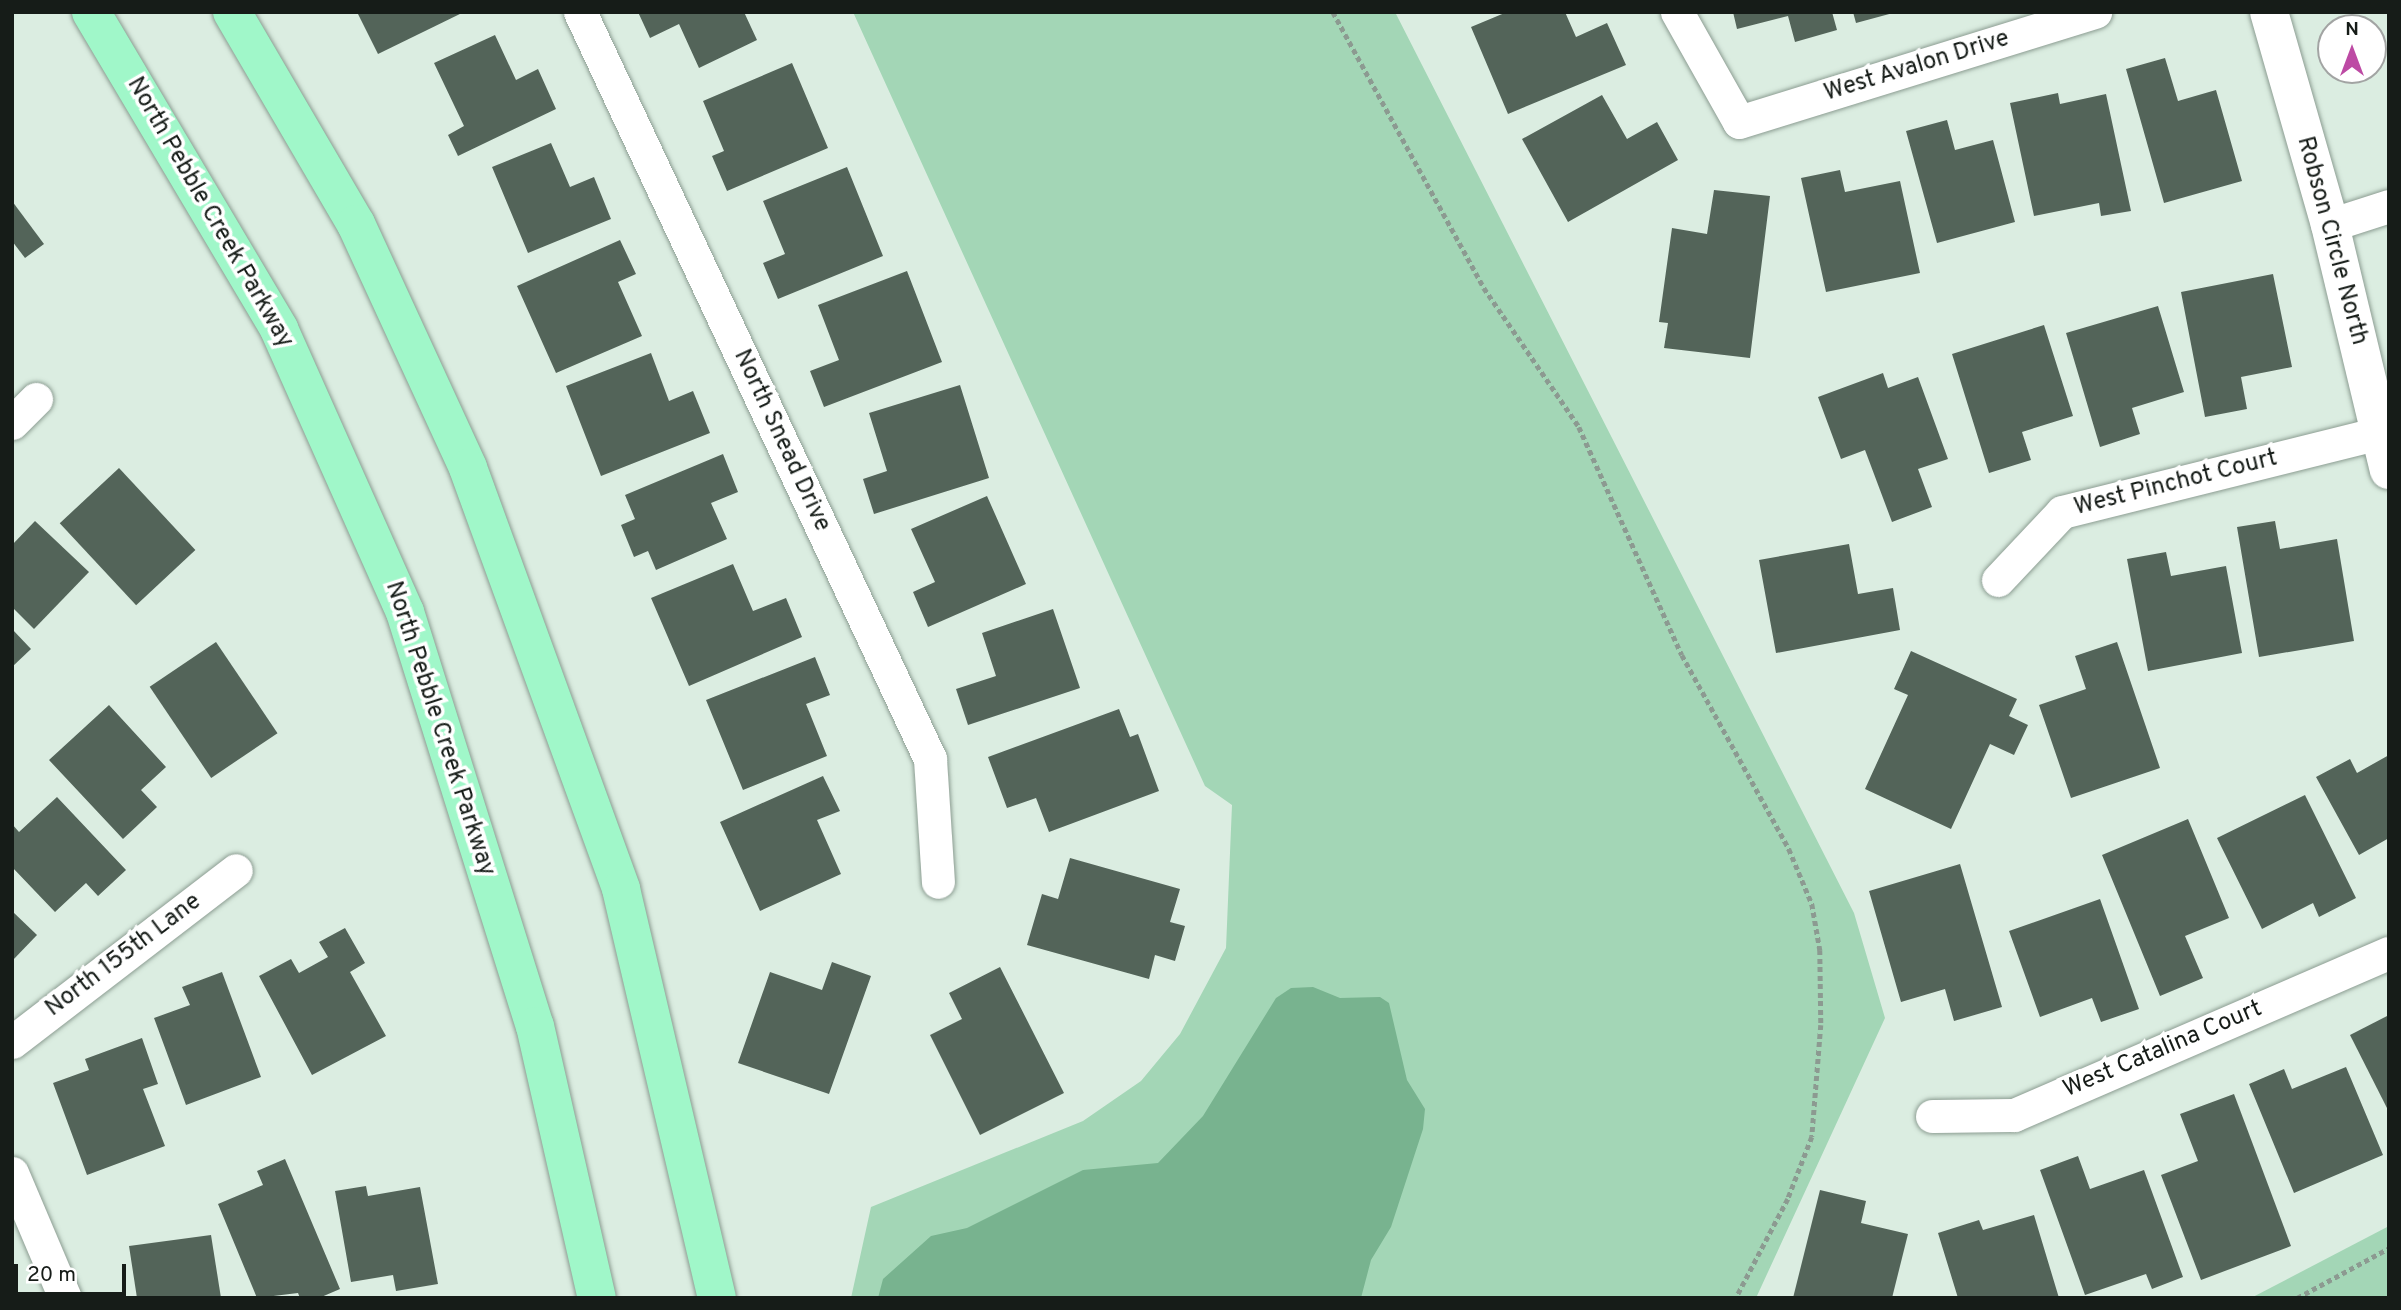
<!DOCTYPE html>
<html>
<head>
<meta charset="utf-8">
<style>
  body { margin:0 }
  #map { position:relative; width:2401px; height:1310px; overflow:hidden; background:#dbede1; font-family:Overpass,sans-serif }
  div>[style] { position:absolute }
  .green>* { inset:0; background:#a3d6b6 }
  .water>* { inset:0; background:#78b38f }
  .building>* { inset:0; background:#536459; transform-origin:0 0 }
  .path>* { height:4.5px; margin-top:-2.25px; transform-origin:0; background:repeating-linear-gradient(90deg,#8c9a91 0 5px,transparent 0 8.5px) }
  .roads { filter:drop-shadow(0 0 2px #8c9d92) drop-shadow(0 0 2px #8c9d92) }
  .minor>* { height:33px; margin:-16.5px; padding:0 16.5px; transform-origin:16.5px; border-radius:16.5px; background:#fff }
  .tertiary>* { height:38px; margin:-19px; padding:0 19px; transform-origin:19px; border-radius:19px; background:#fff }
  .primary>* { height:38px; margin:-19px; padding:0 19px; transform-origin:19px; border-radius:19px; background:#a0f7c9 }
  span { translate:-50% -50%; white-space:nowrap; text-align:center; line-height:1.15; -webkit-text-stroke:7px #fff; paint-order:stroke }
  .street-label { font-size:24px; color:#161c18 }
  .frame { position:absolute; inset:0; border:14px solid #161c18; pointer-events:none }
  .north { position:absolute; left:2317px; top:14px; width:70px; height:70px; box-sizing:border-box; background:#fff; border:2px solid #a2a4a3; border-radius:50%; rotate:0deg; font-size:19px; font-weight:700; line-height:28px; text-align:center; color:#161c18 }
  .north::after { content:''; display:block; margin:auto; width:24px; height:32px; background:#bd4aa4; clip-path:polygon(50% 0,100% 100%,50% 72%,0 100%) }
  .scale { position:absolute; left:14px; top:1264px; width:112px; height:32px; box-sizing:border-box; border:4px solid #161c18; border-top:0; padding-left:9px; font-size:21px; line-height:24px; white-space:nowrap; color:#161c18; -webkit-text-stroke:5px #fff; paint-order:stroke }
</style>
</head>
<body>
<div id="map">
  <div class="green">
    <i style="clip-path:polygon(853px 12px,1395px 12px,1854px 913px,1885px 1018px,1756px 1298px,851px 1298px,871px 1207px,1083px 1121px,1141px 1081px,1180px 1034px,1226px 948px,1232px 805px,1205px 786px)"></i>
    <i style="clip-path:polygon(2389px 1226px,2389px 1298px,2251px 1298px)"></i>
  </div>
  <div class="water">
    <i style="clip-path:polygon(1313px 987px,1340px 998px,1380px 997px,1389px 1003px,1407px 1080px,1425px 1109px,1423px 1129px,1391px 1227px,1371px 1260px,1361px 1298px,878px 1298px,883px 1279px,931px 1236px,967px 1228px,1083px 1170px,1158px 1163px,1203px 1116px,1276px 998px,1291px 988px)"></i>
  </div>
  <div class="building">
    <i style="clip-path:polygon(357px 12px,464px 12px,378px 54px)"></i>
    <i style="clip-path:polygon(638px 12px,744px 12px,757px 40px,699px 68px,679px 24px,650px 38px)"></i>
    <i style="clip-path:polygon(1507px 12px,1565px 12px,1576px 37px,1607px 23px,1626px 65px,1508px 114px,1471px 27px)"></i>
    <i style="clip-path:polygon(1733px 12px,1832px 12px,1837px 30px,1795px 42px,1788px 16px,1737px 29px)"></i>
    <i style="clip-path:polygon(1853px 12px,1893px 12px,1893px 13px,1856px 23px)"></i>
    <i style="clip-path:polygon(495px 35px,516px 80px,538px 69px,556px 109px,458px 156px,448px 135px,464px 126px,434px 63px)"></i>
    <i style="clip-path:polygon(2165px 58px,2178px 101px,2216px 90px,2242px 181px,2164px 203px,2126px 69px)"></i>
    <i style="clip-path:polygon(792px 63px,828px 148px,727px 191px,712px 156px,724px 151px,703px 101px)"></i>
    <i style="clip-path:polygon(2058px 93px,2060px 104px,2106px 94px,2131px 211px,2101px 216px,2099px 203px,2034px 216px,2010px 103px)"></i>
    <i style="clip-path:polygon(1602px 95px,1627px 139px,1657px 122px,1678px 160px,1568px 222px,1522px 139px)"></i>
    <i style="clip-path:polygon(1947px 120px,1955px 150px,1993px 140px,2015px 222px,1937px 243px,1906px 131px)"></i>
    <i style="clip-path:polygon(551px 143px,570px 187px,594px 177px,611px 219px,528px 253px,492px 167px)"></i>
    <i style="clip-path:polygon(847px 167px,883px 256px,778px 299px,763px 263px,785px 254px,763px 201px)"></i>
    <i style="clip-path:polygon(1840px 170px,1845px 192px,1900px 181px,1920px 273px,1826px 292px,1801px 178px)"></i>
    <i style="clip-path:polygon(1714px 190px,1770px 196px,1750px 358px,1664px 348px,1668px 323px,1659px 322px,1672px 228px,1707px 234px)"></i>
    <i style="clip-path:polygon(12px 201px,44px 244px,25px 258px,12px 241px)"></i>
    <i style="clip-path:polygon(620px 240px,636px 274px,618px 282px,642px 336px,556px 373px,517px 286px)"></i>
    <i style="clip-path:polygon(907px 271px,942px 362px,824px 407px,810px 371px,839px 360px,818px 305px)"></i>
    <i style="clip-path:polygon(2273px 274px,2292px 367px,2241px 377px,2247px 409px,2205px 417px,2181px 292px)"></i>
    <i style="clip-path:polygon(2158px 306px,2184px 392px,2132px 408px,2140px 434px,2100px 447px,2066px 333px)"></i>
    <i style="clip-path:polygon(2044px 325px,2073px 416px,2022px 432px,2031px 460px,1989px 473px,1952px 354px)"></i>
    <i style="clip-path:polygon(651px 353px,669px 401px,693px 391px,710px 433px,601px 476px,566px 386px)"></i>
    <i style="clip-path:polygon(1883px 373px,1888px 388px,1918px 377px,1948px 459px,1918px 469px,1932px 507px,1892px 522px,1865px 450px,1841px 459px,1818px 397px)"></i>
    <i style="clip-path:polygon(960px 385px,989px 478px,874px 514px,863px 479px,887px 471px,869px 413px)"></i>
    <i style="clip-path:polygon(723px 454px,738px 492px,711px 503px,727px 539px,656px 570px,648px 551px,634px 557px,621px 525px,635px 519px,625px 495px)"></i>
    <i style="left:119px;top:468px;width:112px;height:81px;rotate:47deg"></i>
    <i style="clip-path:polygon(987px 496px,1026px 584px,928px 627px,913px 592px,935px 582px,911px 529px)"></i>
    <i style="clip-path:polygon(35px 521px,89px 572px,34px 629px,12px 607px,12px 545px)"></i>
    <i style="clip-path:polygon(2275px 521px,2280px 549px,2337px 539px,2354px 641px,2259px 657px,2237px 527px)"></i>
    <i style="clip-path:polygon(1849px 544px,1858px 594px,1893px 588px,1900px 630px,1776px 653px,1759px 560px)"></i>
    <i style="clip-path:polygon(2166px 552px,2171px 576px,2226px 566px,2242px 653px,2148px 671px,2127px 559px)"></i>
    <i style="clip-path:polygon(733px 564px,753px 611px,786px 598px,802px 637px,689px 686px,651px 598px)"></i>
    <i style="clip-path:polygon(1053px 609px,1080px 688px,968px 725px,956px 689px,996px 676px,982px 633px)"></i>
    <i style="clip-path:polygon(12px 629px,31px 649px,12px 667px)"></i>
    <i style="left:216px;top:642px;width:110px;height:80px;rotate:56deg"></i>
    <i style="clip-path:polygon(2117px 642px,2160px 768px,2071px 798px,2039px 705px,2086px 689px,2075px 656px)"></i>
    <i style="clip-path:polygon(1911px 651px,2017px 699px,2009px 716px,2028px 725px,2014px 755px,1990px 744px,1951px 829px,1865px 789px,1908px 695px,1894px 689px)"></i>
    <i style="clip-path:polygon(815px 657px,830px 695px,806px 704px,827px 756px,743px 790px,706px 700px)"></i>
    <i style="clip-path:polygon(109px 705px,166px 767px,141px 790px,157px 807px,123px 839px,49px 760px)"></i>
    <i style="clip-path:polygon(1119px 709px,1130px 737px,1138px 734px,1159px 791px,1049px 832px,1036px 798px,1007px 808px,988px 757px)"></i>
    <i style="clip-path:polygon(2389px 755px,2389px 838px,2359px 855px,2316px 777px,2350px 759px,2357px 773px)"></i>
    <i style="clip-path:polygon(823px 776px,840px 811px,817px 820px,841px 874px,760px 911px,720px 822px)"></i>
    <i style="clip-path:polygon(2305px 795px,2356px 898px,2319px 917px,2313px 903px,2262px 929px,2217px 838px)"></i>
    <i style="clip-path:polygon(57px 797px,126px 870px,98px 896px,86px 883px,55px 912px,12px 867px,12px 824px,19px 832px)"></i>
    <i style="clip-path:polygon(2188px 819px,2229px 918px,2185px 936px,2203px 978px,2160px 996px,2102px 855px)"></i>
    <i style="clip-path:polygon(1070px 858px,1180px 889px,1170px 922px,1185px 926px,1175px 961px,1155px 955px,1149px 979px,1027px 945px,1042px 894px,1058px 899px)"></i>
    <i style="clip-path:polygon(1960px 864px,2002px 1007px,1954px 1021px,1945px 989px,1901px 1002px,1869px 891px)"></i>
    <i style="clip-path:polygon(2100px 899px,2139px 1009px,2101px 1022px,2092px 998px,2040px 1017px,2009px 931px)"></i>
    <i style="clip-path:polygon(12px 911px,37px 935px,12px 961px)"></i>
    <i style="clip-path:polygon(345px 928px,365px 963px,350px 972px,386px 1036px,312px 1075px,259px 976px,291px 959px,299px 973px,328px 957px,319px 942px)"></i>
    <i style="clip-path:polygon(832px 962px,871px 976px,829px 1094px,738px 1063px,770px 972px,822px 990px)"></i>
    <i style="clip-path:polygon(1000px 967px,1064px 1093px,980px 1135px,930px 1035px,962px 1019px,949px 993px)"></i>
    <i style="clip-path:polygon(222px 972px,261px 1077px,186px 1105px,154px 1018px,190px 1005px,182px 987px)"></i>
    <i style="clip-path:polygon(2389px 1015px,2389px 1112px,2350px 1035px)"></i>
    <i style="clip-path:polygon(142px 1038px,158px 1084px,143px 1089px,165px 1146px,87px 1175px,53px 1083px,89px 1070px,85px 1059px)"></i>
    <i style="clip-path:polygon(2346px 1067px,2383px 1155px,2294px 1193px,2249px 1084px,2284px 1069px,2292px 1089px)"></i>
    <i style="clip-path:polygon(2234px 1094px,2291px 1246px,2201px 1280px,2161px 1175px,2198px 1161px,2180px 1114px)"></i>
    <i style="clip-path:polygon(2078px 1156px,2090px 1189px,2144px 1170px,2183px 1277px,2152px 1289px,2146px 1274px,2085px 1295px,2040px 1170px)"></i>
    <i style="clip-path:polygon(285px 1159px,340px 1289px,319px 1298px,300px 1298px,298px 1293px,257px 1298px,218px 1204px,263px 1185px,257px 1171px)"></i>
    <i style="clip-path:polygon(366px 1186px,368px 1196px,420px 1187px,438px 1284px,396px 1291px,393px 1275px,351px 1282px,335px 1191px)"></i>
    <i style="clip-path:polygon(1820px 1190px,1866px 1201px,1861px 1223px,1908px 1234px,1892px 1298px,1793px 1298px)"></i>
    <i style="clip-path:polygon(2034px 1215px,2059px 1298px,1958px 1298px,1938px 1233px,1979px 1220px,1983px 1230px)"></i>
    <i style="clip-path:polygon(211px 1235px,221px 1298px,137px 1298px,129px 1246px)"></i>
  </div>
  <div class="path">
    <i style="left:1333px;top:12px;width:315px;rotate:61.3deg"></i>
    <i style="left:1484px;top:288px;width:168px;rotate:55.6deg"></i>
    <i style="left:1579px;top:427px;width:250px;rotate:65.7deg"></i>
    <i style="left:1682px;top:655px;width:222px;rotate:61.1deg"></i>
    <i style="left:1789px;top:849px;width:60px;rotate:67.3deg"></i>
    <i style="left:1812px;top:904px;width:47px;rotate:80.1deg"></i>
    <i style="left:1820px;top:950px;width:75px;rotate:89.2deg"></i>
    <i style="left:1821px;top:1025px;width:112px;rotate:94.6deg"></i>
    <i style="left:1812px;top:1137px;width:66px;rotate:111.2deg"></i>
    <i style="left:1788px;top:1199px;width:112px;rotate:117.7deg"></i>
    <i style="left:2297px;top:1298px;width:105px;rotate:-28.5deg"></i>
  </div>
  <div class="roads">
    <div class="minor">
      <i style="left:580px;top:12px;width:825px;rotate:64.89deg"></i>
      <i style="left:930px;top:759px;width:123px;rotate:86.3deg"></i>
      <i style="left:1677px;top:12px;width:126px;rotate:60.6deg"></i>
      <i style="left:1739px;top:122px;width:373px;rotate:-17.2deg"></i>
      <i style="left:2330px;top:225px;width:62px;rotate:-17.9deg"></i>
      <i style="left:12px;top:423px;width:34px;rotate:-45deg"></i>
      <i style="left:1998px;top:580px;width:93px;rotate:-46.7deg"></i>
      <i style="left:2062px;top:512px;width:327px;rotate:-14deg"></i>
      <i style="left:12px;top:1042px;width:282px;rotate:-37.5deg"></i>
      <i style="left:1932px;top:1116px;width:82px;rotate:-0.7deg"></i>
      <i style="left:2014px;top:1115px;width:408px;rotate:-23.4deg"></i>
      <i style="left:12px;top:1173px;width:136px;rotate:67deg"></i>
    </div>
    <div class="tertiary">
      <i style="left:2269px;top:12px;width:222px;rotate:74deg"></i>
      <i style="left:2330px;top:225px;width:252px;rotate:76.5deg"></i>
    </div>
    <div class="primary">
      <i style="left:91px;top:12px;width:369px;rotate:59.3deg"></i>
      <i style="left:279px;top:329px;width:310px;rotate:66deg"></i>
      <i style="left:405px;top:612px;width:434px;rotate:72.6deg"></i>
      <i style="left:535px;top:1026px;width:279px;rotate:77.2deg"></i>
      <i style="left:232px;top:12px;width:246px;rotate:59.7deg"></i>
      <i style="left:356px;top:224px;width:268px;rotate:65.3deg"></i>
      <i style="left:468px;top:468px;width:448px;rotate:70deg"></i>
      <i style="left:621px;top:889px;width:420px;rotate:76.8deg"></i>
    </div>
  </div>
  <div class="street-label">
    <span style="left:1917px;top:67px;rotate:-17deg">West Avalon Drive</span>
    <span style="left:209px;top:213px;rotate:60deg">North Pebble Creek Parkway</span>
    <span style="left:2331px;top:241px;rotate:75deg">Robson Circle North</span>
    <span style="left:781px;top:441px;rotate:65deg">North Snead Drive</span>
    <span style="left:2176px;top:484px;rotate:-14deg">West Pinchot Court</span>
    <span style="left:439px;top:729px;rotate:72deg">North Pebble Creek Parkway</span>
    <span style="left:124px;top:956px;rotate:-37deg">North 155th Lane</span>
    <span style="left:2163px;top:1050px;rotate:-23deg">West Catalina Court</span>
  </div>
  <div class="frame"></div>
  <div class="north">N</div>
  <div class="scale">20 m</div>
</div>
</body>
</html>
